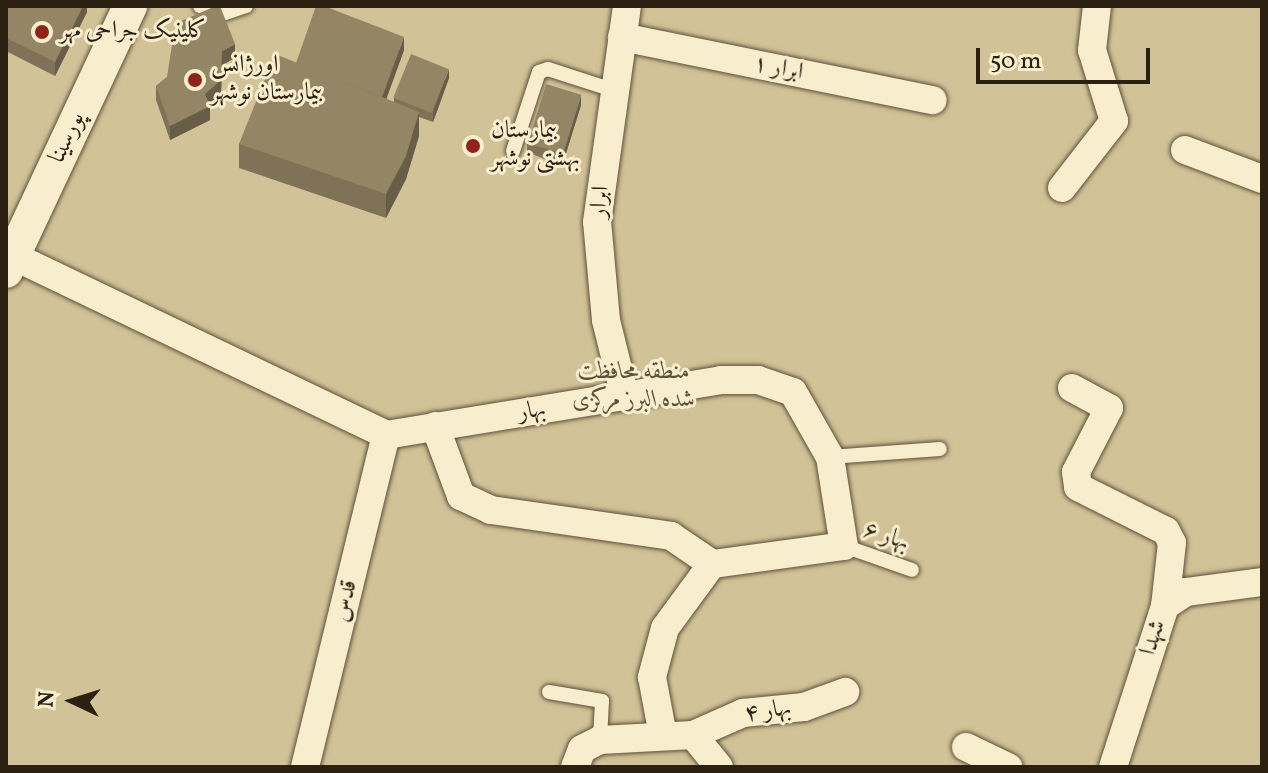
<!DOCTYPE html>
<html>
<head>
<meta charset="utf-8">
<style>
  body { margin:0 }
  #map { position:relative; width:1268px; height:773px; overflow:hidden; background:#f4e3b2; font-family:Vollkorn,Amiri,serif }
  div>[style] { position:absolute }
  .green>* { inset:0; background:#d2c297; transform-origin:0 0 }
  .roads { filter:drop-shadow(0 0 2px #5e513a) drop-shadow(0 0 2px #5e513a) }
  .service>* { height:14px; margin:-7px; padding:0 7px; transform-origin:7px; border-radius:7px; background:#f8edcd }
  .minor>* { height:28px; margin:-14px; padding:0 14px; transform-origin:14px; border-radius:14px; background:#f8edcd }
  .tertiary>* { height:34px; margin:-17px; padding:0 17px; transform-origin:17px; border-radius:17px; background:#f8edcd }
  .wall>* { inset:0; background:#7f7257 }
  .shaded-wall>* { inset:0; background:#685d47 }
  .building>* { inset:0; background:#948565; transform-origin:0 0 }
  .dots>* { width:22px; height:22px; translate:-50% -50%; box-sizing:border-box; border:4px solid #f8edcd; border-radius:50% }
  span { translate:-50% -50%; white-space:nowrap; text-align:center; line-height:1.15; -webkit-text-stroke:6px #f8edcd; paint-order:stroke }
  .poi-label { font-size:24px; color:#2c2012 }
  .left { translate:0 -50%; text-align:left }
  .street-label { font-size:24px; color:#2c2012 }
  .park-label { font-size:24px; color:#5e513a; font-style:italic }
  .frame { position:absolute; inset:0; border:8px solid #2c2012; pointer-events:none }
  .north { position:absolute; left:32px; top:661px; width:80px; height:80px; -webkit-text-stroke:6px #f8edcd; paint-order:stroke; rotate:274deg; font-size:22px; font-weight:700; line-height:32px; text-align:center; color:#2c2012 }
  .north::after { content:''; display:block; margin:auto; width:28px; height:36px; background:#2c2012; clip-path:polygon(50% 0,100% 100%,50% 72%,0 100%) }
  .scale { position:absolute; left:976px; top:48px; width:174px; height:36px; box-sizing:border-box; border:4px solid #2c2012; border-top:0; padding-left:10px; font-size:24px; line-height:28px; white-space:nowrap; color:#2c2012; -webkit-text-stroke:6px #f8edcd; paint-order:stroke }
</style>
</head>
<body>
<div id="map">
  <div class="green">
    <i style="left:6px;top:6px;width:1256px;height:761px"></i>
  </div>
  <div class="roads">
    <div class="service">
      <i style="left:200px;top:6px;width:26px;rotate:16deg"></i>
      <i style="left:225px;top:13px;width:22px;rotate:-18deg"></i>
      <i style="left:513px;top:151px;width:83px;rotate:-71.8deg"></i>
      <i style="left:539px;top:72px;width:9px;rotate:-18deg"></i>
      <i style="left:548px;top:69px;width:71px;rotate:17.9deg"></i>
      <i style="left:830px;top:457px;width:110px;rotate:-4.2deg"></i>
      <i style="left:844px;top:546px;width:72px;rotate:19.4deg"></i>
      <i style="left:549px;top:692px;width:54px;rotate:9.6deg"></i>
      <i style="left:602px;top:701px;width:39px;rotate:93deg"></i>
    </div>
    <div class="minor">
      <i style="left:622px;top:37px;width:317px;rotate:11.5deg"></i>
      <i style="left:1185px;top:150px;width:82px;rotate:20.6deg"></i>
      <i style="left:1062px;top:188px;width:85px;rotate:-52.2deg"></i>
      <i style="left:1114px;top:121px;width:74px;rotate:-107.2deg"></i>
      <i style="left:1092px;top:50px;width:44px;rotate:-83.5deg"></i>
      <i style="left:13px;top:256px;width:414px;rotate:25.6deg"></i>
      <i style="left:386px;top:435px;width:339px;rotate:-9.3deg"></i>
      <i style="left:721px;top:380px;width:37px"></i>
      <i style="left:758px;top:380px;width:37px;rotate:19deg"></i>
      <i style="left:793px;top:392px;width:75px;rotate:60.4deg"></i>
      <i style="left:830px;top:457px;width:90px;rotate:81.1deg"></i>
      <i style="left:844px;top:546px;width:133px;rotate:172.2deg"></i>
      <i style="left:712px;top:564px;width:79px;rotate:126.3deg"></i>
      <i style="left:665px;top:628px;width:51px;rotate:104.9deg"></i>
      <i style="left:652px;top:677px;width:60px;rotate:79.4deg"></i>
      <i style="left:1072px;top:388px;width:42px;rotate:28.4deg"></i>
      <i style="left:1109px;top:408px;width:72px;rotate:117.3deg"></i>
      <i style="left:1076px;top:472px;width:15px;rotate:82deg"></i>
      <i style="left:1078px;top:487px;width:98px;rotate:26.6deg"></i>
      <i style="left:1166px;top:531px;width:13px;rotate:63deg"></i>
      <i style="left:1172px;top:543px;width:63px;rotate:96.3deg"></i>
      <i style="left:625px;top:397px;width:79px;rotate:-103.9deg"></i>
      <i style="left:606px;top:320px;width:98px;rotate:-95.2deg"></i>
      <i style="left:597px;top:222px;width:218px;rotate:-82.1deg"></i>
      <i style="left:435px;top:426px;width:75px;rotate:69.6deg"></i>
      <i style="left:461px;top:496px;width:33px;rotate:25deg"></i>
      <i style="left:491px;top:510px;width:182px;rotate:8.2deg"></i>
      <i style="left:671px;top:536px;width:50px;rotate:34.3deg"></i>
      <i style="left:693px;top:735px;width:41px;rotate:50.9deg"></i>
      <i style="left:966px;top:747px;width:47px;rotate:25.5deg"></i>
      <i style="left:305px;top:767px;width:342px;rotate:-76.3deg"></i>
      <i style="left:575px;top:767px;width:19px;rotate:-69deg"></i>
      <i style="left:582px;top:749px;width:20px;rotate:-27deg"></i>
      <i style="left:600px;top:740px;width:93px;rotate:-3.1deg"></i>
      <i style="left:693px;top:735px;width:55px;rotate:-23.7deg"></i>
      <i style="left:743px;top:713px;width:61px;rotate:-5.6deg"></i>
      <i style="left:804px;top:707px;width:44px;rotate:-20.1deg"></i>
      <i style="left:1113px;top:767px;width:169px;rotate:-72.1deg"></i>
      <i style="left:1165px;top:606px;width:25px;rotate:-34deg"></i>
      <i style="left:1186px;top:592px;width:77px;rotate:-7.5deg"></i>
    </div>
    <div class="tertiary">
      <i style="left:6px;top:271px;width:293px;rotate:-64.9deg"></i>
    </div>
  </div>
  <div class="wall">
    <i style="clip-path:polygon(6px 6px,87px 6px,87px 12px,55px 76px,6px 51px)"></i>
    <i style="clip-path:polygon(181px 21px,235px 58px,222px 65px,221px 94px,209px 104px,210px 120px,170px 140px,156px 100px,156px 86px,167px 77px,182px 36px)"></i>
    <i style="clip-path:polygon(404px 50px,386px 99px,394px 102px,394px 98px,449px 78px,433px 122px,419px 117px,419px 136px,406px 179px,386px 218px,239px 168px,239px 144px,296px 63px)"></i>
    <i style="clip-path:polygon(581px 105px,562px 166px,527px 152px,527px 143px)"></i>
  </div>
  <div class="shaded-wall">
    <i style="clip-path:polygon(83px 6px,87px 6px,87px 12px,55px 76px,55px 62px)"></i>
    <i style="clip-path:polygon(404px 37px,404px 50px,382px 111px,382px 97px)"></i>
    <i style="clip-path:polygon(235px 44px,235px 58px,222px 65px,221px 94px,205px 108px,205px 94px,222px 51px)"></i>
    <i style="clip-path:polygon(449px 69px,449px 78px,433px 122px,433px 112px)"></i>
    <i style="clip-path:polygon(581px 95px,581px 105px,562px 166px,562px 156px)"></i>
    <i style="clip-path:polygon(210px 106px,210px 120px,170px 140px,170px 126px)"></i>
    <i style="clip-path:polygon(419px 112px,419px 136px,406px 179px,386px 218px,386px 194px)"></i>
  </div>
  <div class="building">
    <i style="clip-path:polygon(6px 6px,83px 6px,55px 62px,6px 38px)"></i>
    <i style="clip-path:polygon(216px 6px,220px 6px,235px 44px,222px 51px,221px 80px,205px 94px,210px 106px,170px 126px,156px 86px,167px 77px,172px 45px,184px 34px,181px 21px)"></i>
    <i style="clip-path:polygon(316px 6px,324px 6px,404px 37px,382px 97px,296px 63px)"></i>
    <i style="clip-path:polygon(275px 54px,419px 112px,406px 156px,386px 194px,239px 144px)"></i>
    <i style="left:411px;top:54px;width:41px;height:47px;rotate:22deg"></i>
    <i style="left:546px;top:84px;width:37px;height:62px;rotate:17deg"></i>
  </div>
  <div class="dots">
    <i style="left:42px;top:32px;background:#8f2418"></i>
    <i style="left:195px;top:80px;background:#8f2418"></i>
    <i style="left:473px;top:146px;background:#8f2418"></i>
  </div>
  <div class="poi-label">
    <span class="left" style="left:60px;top:32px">کلینیک جراحی مهر</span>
    <span class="left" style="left:211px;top:80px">اورژانس<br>بیمارستان نوشهر</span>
    <span class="left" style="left:491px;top:146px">بیمارستان<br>بهشتی نوشهر</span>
  </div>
  <div class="street-label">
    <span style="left:778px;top:69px;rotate:11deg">ابرار ۱</span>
    <span style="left:68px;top:138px;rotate:-65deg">پورسینا</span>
    <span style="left:601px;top:202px;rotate:-84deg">ابرار</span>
    <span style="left:532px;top:412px;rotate:-9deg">بهار</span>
    <span style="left:886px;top:537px;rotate:19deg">بهار ۶</span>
    <span style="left:346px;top:601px;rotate:-76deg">قدس</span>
    <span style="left:1154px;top:638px;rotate:-72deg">شهدا</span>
    <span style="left:768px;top:712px;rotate:-8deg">بهار ۴</span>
  </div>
  <div class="park-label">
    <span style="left:634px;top:387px">منطقه محافظت<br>شده البرز مرکزی</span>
  </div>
  <div class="frame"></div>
  <div class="north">N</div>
  <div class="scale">50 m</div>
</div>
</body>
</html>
